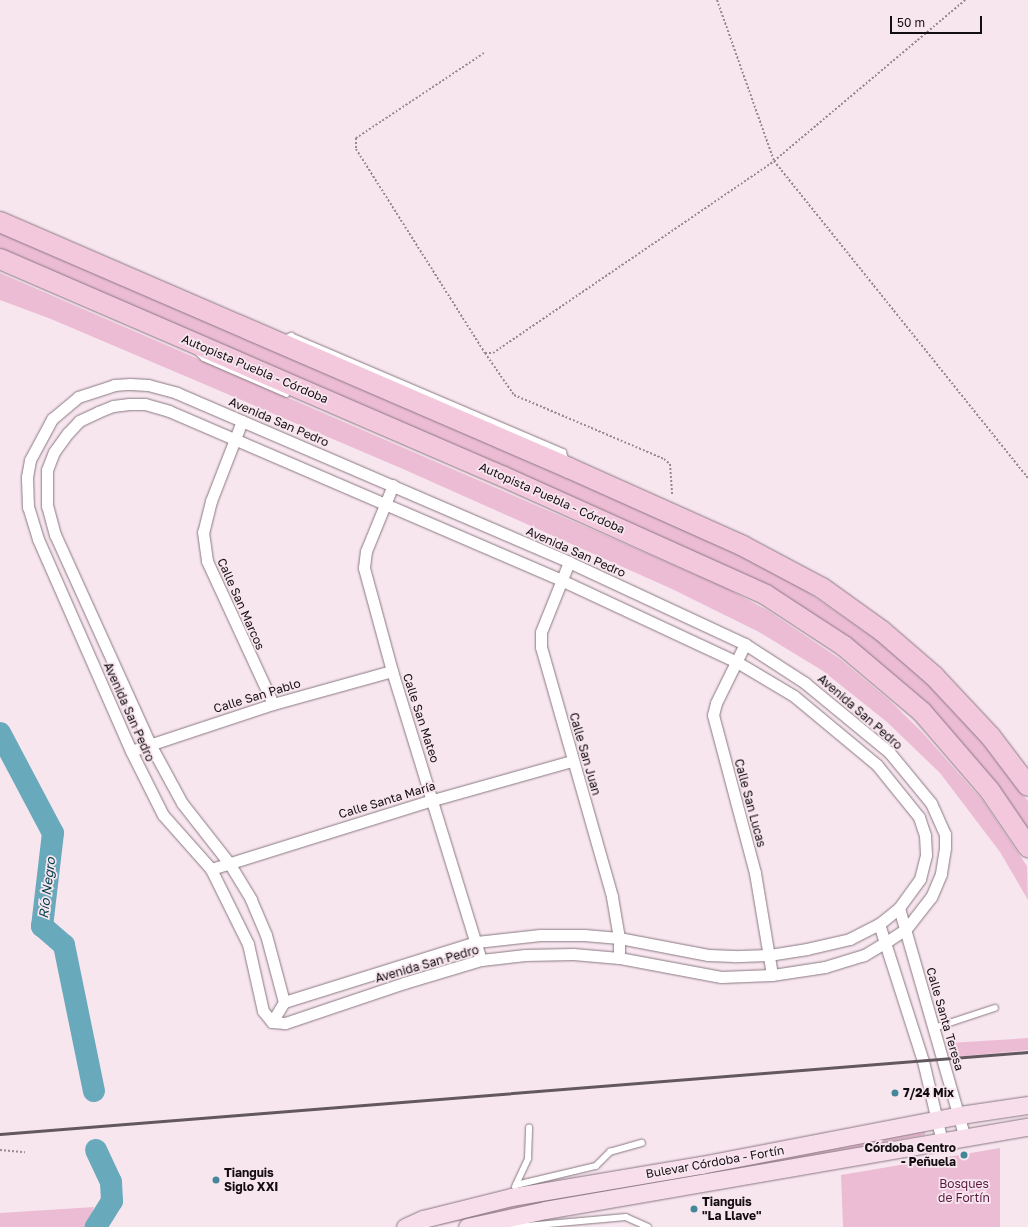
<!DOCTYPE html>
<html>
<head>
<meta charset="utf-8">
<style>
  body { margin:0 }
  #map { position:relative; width:1028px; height:1227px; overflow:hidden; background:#f8e6ef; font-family:"Golos Text",sans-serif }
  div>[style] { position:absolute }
  .green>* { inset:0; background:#ecbcd4 }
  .river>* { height:22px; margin:-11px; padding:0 11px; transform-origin:11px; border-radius:11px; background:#68a9bc }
  .path>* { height:2px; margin-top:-1px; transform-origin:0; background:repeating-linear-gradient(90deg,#978a90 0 2px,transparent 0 4px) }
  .roads { filter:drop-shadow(0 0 1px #897981) drop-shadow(0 0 1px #897981) }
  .service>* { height:5.5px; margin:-2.75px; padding:0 2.75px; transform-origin:2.75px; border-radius:2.75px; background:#fff }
  .minor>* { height:11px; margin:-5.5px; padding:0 5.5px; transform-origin:5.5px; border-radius:5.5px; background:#fff }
  .primary>* { height:17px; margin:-8.5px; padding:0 8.5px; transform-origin:8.5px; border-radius:8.5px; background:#f8deeb }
  .motorway>* { height:20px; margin:-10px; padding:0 10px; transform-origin:10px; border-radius:10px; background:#f3c8dd }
  .rail>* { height:3px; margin:-1.5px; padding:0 1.5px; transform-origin:1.5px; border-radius:1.5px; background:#62585d }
  .dots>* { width:11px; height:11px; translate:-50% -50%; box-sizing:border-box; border:2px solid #f8e6ef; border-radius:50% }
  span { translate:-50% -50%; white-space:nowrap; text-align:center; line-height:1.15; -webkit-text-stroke:3.5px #f8e6ef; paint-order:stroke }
  .street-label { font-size:12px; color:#140e11 }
  .poi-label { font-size:12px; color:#140e11; font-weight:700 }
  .left { translate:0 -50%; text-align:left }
  .right { translate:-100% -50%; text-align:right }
  .park-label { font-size:12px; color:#57183e }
  .water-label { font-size:13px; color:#04414f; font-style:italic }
  .scale { position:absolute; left:890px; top:16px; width:92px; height:18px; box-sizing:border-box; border:2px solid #140e11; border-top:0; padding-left:5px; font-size:12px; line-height:14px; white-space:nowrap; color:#140e11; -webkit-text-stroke:3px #f8e6ef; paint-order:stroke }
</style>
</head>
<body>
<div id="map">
  <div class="green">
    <i style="clip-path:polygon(0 232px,705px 535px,793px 582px,887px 647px,959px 713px,1028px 801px,1028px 830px,974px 758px,749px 577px,0 251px)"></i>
    <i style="clip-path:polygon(0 273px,722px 586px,767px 610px,840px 659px,889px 700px,921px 731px,983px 801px,1027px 866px,1028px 900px,1000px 852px,940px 773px,887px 722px,823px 671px,759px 632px,672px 589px,403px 469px,51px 319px,0 300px)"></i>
    <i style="clip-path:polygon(1028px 1038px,1028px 1050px,954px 1057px,950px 1043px)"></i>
    <i style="clip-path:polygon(925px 1129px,925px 1135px,760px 1166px,759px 1163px)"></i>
    <i style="clip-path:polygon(1000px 1148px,1000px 1227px,843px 1227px,841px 1175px)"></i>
    <i style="clip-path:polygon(552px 1198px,553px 1203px,429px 1227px,487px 1209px)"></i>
    <i style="clip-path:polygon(94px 1207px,87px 1227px,0 1227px,0 1213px)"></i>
  </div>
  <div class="river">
    <i style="left:0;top:733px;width:113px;rotate:62.1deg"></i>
    <i style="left:53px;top:833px;width:94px;rotate:96.7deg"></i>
    <i style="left:42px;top:926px;width:29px;rotate:41deg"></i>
    <i style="left:64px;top:945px;width:149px;rotate:78.4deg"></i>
    <i style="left:96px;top:1150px;width:35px;rotate:65deg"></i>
    <i style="left:111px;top:1182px;width:19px;rotate:87deg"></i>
    <i style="left:112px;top:1201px;width:31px;rotate:122deg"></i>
  </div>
  <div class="path">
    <i style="left:717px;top:0;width:171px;rotate:70.5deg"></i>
    <i style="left:774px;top:161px;width:406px;rotate:51.3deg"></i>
    <i style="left:484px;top:53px;width:154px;rotate:146.4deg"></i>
    <i style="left:356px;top:138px;width:11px;rotate:90deg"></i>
    <i style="left:356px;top:149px;width:241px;rotate:57.7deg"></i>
    <i style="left:485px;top:353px;width:8px"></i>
    <i style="left:493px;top:353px;width:340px;rotate:-34.3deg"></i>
    <i style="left:774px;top:161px;width:250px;rotate:-40.1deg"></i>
    <i style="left:485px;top:353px;width:51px;rotate:55.4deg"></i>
    <i style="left:514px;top:395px;width:163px;rotate:23.1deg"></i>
    <i style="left:664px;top:459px;width:8px;rotate:40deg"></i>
    <i style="left:670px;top:464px;width:32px;rotate:86deg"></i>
    <i style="left:0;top:1150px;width:25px;rotate:5deg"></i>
  </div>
  <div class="roads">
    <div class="service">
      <i style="left:284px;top:339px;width:8px;rotate:-23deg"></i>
      <i style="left:291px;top:336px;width:296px;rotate:23.1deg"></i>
      <i style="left:563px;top:452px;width:9px;rotate:69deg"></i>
      <i style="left:198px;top:352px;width:8px;rotate:45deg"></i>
      <i style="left:204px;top:358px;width:90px;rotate:23.4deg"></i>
      <i style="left:934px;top:1028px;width:64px;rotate:-18.2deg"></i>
      <i style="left:516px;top:1185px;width:82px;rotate:-13.4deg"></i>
      <i style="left:596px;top:1166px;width:20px;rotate:-45deg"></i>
      <i style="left:610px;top:1152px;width:33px;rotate:-16deg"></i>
      <i style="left:515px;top:1187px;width:31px;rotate:-65deg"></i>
      <i style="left:528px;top:1159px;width:31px;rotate:-88deg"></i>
      <i style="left:507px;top:1223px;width:9px;rotate:27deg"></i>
      <i style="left:515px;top:1227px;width:111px;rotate:-5.1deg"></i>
      <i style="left:626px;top:1217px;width:24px;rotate:24deg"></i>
    </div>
    <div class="minor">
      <i style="left:130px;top:384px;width:18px;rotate:3deg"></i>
      <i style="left:148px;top:385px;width:30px;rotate:15deg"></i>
      <i style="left:177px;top:393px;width:427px;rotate:23.3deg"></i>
      <i style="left:569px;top:562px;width:194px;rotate:25deg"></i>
      <i style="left:745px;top:644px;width:72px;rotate:33deg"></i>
      <i style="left:805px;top:683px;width:109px;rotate:39.4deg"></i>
      <i style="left:889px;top:752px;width:66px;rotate:50.5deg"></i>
      <i style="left:931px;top:803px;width:34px;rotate:66deg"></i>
      <i style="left:945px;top:834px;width:14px;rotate:90deg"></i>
      <i style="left:945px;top:848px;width:26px;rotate:99deg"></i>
      <i style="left:941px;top:874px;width:25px;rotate:113deg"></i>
      <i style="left:931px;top:897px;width:41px;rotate:128deg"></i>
      <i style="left:906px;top:929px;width:24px;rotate:147deg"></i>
      <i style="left:886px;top:942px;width:26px;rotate:149deg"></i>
      <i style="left:864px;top:955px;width:41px;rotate:162.9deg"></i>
      <i style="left:825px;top:967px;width:54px;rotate:171.4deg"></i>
      <i style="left:772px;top:975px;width:51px;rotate:177.8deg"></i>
      <i style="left:721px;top:977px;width:104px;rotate:-169.4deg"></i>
      <i style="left:619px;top:958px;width:46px;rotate:-175deg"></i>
      <i style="left:573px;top:954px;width:48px;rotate:178.8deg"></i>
      <i style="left:525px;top:955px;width:44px;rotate:173.5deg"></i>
      <i style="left:481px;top:960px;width:80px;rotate:163.4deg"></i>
      <i style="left:404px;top:983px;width:126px;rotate:161.4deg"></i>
      <i style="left:285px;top:1023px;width:13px;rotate:-176deg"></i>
      <i style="left:272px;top:1022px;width:14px;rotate:-129deg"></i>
      <i style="left:263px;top:1011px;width:69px;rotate:-102.6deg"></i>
      <i style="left:248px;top:944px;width:84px;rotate:-116.3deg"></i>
      <i style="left:211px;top:869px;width:72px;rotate:-131.6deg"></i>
      <i style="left:163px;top:815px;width:72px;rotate:-116.6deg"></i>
      <i style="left:131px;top:751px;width:232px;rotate:-113.7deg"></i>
      <i style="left:38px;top:539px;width:34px;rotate:-107deg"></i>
      <i style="left:28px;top:507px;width:30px;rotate:-92deg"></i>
      <i style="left:27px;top:477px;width:17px;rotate:-80deg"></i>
      <i style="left:30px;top:460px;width:47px;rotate:-61.8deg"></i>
      <i style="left:52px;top:419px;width:34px;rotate:-40deg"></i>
      <i style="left:78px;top:397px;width:38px;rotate:-18deg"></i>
      <i style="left:114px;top:385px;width:16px;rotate:-4deg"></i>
      <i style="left:129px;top:404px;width:16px"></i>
      <i style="left:145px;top:404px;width:25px;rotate:16deg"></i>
      <i style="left:169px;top:411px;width:427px;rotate:23.3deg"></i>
      <i style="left:561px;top:580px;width:194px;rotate:25deg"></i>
      <i style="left:737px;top:662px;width:66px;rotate:30.8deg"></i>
      <i style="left:794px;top:696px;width:108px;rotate:39.7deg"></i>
      <i style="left:877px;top:765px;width:67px;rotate:51.1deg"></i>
      <i style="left:919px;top:817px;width:19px;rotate:72deg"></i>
      <i style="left:925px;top:835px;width:20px;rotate:87deg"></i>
      <i style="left:926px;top:855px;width:25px;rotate:104deg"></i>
      <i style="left:920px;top:879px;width:36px;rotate:126deg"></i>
      <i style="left:899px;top:908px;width:26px;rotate:141deg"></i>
      <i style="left:879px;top:924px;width:33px;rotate:153deg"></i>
      <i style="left:850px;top:939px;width:44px;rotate:166.9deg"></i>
      <i style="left:807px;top:949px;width:39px;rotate:171deg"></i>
      <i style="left:768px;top:955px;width:34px;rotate:178deg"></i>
      <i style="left:734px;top:956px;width:26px;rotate:-178deg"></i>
      <i style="left:708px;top:955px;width:91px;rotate:-169.2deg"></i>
      <i style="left:619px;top:938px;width:35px;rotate:-175deg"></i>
      <i style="left:584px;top:935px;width:44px;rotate:180deg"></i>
      <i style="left:540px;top:935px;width:64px;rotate:173.8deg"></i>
      <i style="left:476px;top:942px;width:201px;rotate:162.6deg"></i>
      <i style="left:284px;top:1002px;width:69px;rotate:-105deg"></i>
      <i style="left:266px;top:935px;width:39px;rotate:-113deg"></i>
      <i style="left:251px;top:899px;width:42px;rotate:-121.4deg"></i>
      <i style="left:229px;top:863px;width:76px;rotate:-128.1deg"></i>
      <i style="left:182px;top:803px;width:67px;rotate:-118.5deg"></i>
      <i style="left:150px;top:744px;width:230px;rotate:-114.4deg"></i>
      <i style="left:55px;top:535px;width:30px;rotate:-105deg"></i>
      <i style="left:47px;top:506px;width:36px;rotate:-90deg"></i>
      <i style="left:47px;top:470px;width:19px;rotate:-69deg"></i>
      <i style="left:54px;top:452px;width:24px;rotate:-54deg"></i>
      <i style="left:68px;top:433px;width:16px;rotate:-47deg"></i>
      <i style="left:79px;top:421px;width:21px;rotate:-25deg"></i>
      <i style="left:98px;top:412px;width:16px;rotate:-22deg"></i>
      <i style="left:113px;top:406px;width:16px;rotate:-7deg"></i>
      <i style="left:242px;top:421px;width:86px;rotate:111.2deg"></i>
      <i style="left:211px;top:501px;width:32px;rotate:104deg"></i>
      <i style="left:203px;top:532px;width:29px;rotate:82deg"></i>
      <i style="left:207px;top:561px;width:157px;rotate:65.2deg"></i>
      <i style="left:393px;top:485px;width:71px;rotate:112.2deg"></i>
      <i style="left:366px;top:551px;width:17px;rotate:97deg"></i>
      <i style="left:364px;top:568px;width:107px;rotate:74.8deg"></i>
      <i style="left:392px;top:671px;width:302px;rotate:72.9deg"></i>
      <i style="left:569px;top:562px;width:75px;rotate:111.8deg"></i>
      <i style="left:541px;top:632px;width:15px;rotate:90deg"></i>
      <i style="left:541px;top:647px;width:260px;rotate:74.1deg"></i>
      <i style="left:612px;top:897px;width:42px;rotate:80.3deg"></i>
      <i style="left:619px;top:938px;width:20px;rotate:90deg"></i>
      <i style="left:745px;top:644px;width:66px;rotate:116.2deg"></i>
      <i style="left:716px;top:703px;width:12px;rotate:104deg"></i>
      <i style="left:713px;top:715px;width:163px;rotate:75.1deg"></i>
      <i style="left:755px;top:873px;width:103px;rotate:80.5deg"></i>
      <i style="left:131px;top:751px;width:150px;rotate:-18.3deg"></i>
      <i style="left:273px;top:704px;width:123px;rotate:-15.5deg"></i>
      <i style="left:211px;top:869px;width:232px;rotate:-17.3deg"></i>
      <i style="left:433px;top:800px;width:144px;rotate:-15.7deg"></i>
      <i style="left:899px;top:908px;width:239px;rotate:74deg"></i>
      <i style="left:879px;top:924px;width:144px;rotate:72.2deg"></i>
      <i style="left:923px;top:1061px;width:83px;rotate:76.8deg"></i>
      <i style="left:272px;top:1022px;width:23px;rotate:-59deg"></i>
    </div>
    <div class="primary">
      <i style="left:405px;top:1227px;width:20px;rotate:-24deg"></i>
      <i style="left:423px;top:1219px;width:91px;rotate:-14deg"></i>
      <i style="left:511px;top:1197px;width:193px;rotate:-9.6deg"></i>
      <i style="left:701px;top:1165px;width:264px;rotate:-10.9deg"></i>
      <i style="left:960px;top:1115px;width:69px;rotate:-8.4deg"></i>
      <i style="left:467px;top:1227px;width:80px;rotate:-12.3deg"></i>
      <i style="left:545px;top:1210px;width:490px;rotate:-9.8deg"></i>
    </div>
    <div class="motorway">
      <i style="left:0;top:222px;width:620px;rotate:23.38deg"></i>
      <i style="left:569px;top:468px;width:191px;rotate:24.1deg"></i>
      <i style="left:743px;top:546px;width:89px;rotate:28deg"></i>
      <i style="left:822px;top:588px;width:74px;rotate:35.6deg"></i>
      <i style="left:882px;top:631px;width:69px;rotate:40.9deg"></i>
      <i style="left:934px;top:676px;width:83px;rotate:46.9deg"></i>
      <i style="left:991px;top:737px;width:61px;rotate:52.9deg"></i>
      <i style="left:0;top:259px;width:549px;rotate:23.39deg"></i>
      <i style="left:504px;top:477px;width:287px;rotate:24.2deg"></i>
      <i style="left:766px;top:595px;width:93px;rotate:33.2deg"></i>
      <i style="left:844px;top:646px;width:102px;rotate:40.2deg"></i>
      <i style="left:922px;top:712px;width:104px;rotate:49.3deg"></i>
      <i style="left:990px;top:791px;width:68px;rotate:55.8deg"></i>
    </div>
  </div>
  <div class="rail">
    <i style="left:0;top:1134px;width:1031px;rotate:-4.56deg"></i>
  </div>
  <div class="dots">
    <i style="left:895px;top:1093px;background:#468699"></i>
    <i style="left:964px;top:1155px;background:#468699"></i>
    <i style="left:216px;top:1180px;background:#468699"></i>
    <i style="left:694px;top:1209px;background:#468699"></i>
  </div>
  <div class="street-label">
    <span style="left:255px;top:369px;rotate:23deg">Autopista Puebla - Córdoba</span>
    <span style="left:279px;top:422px;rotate:23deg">Avenida San Pedro</span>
    <span style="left:552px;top:498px;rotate:24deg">Autopista Puebla - Córdoba</span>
    <span style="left:576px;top:552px;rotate:24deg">Avenida San Pedro</span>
    <span style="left:241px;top:604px;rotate:66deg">Calle San Marcos</span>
    <span style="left:257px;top:696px;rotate:-17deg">Calle San Pablo</span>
    <span style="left:129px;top:712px;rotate:66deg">Avenida San Pedro</span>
    <span style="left:860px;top:712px;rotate:41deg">Avenida San Pedro</span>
    <span style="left:421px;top:718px;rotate:72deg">Calle San Mateo</span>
    <span style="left:585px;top:754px;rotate:74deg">Calle San Juan</span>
    <span style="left:387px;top:800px;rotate:-17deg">Calle Santa María</span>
    <span style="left:750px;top:803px;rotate:75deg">Calle San Lucas</span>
    <span style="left:427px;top:964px;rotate:-16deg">Avenida San Pedro</span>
    <span style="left:945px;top:1019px;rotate:74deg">Calle Santa Teresa</span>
    <span style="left:715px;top:1162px;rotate:-10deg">Bulevar Córdoba - Fortín</span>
  </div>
  <div class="poi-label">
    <span class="left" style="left:903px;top:1093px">7/24 Mix</span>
    <span class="right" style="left:956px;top:1155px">Córdoba Centro<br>- Peñuela</span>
    <span class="left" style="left:224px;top:1180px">Tianguis<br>Siglo XXI</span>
    <span class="left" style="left:702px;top:1209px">Tianguis<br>"La Llave"</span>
  </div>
  <div class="park-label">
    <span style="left:964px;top:1191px">Bosques<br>de Fortín</span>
  </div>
  <div class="water-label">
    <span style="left:47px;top:888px;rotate:-83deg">Río Negro</span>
  </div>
  <div class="scale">50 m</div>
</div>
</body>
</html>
